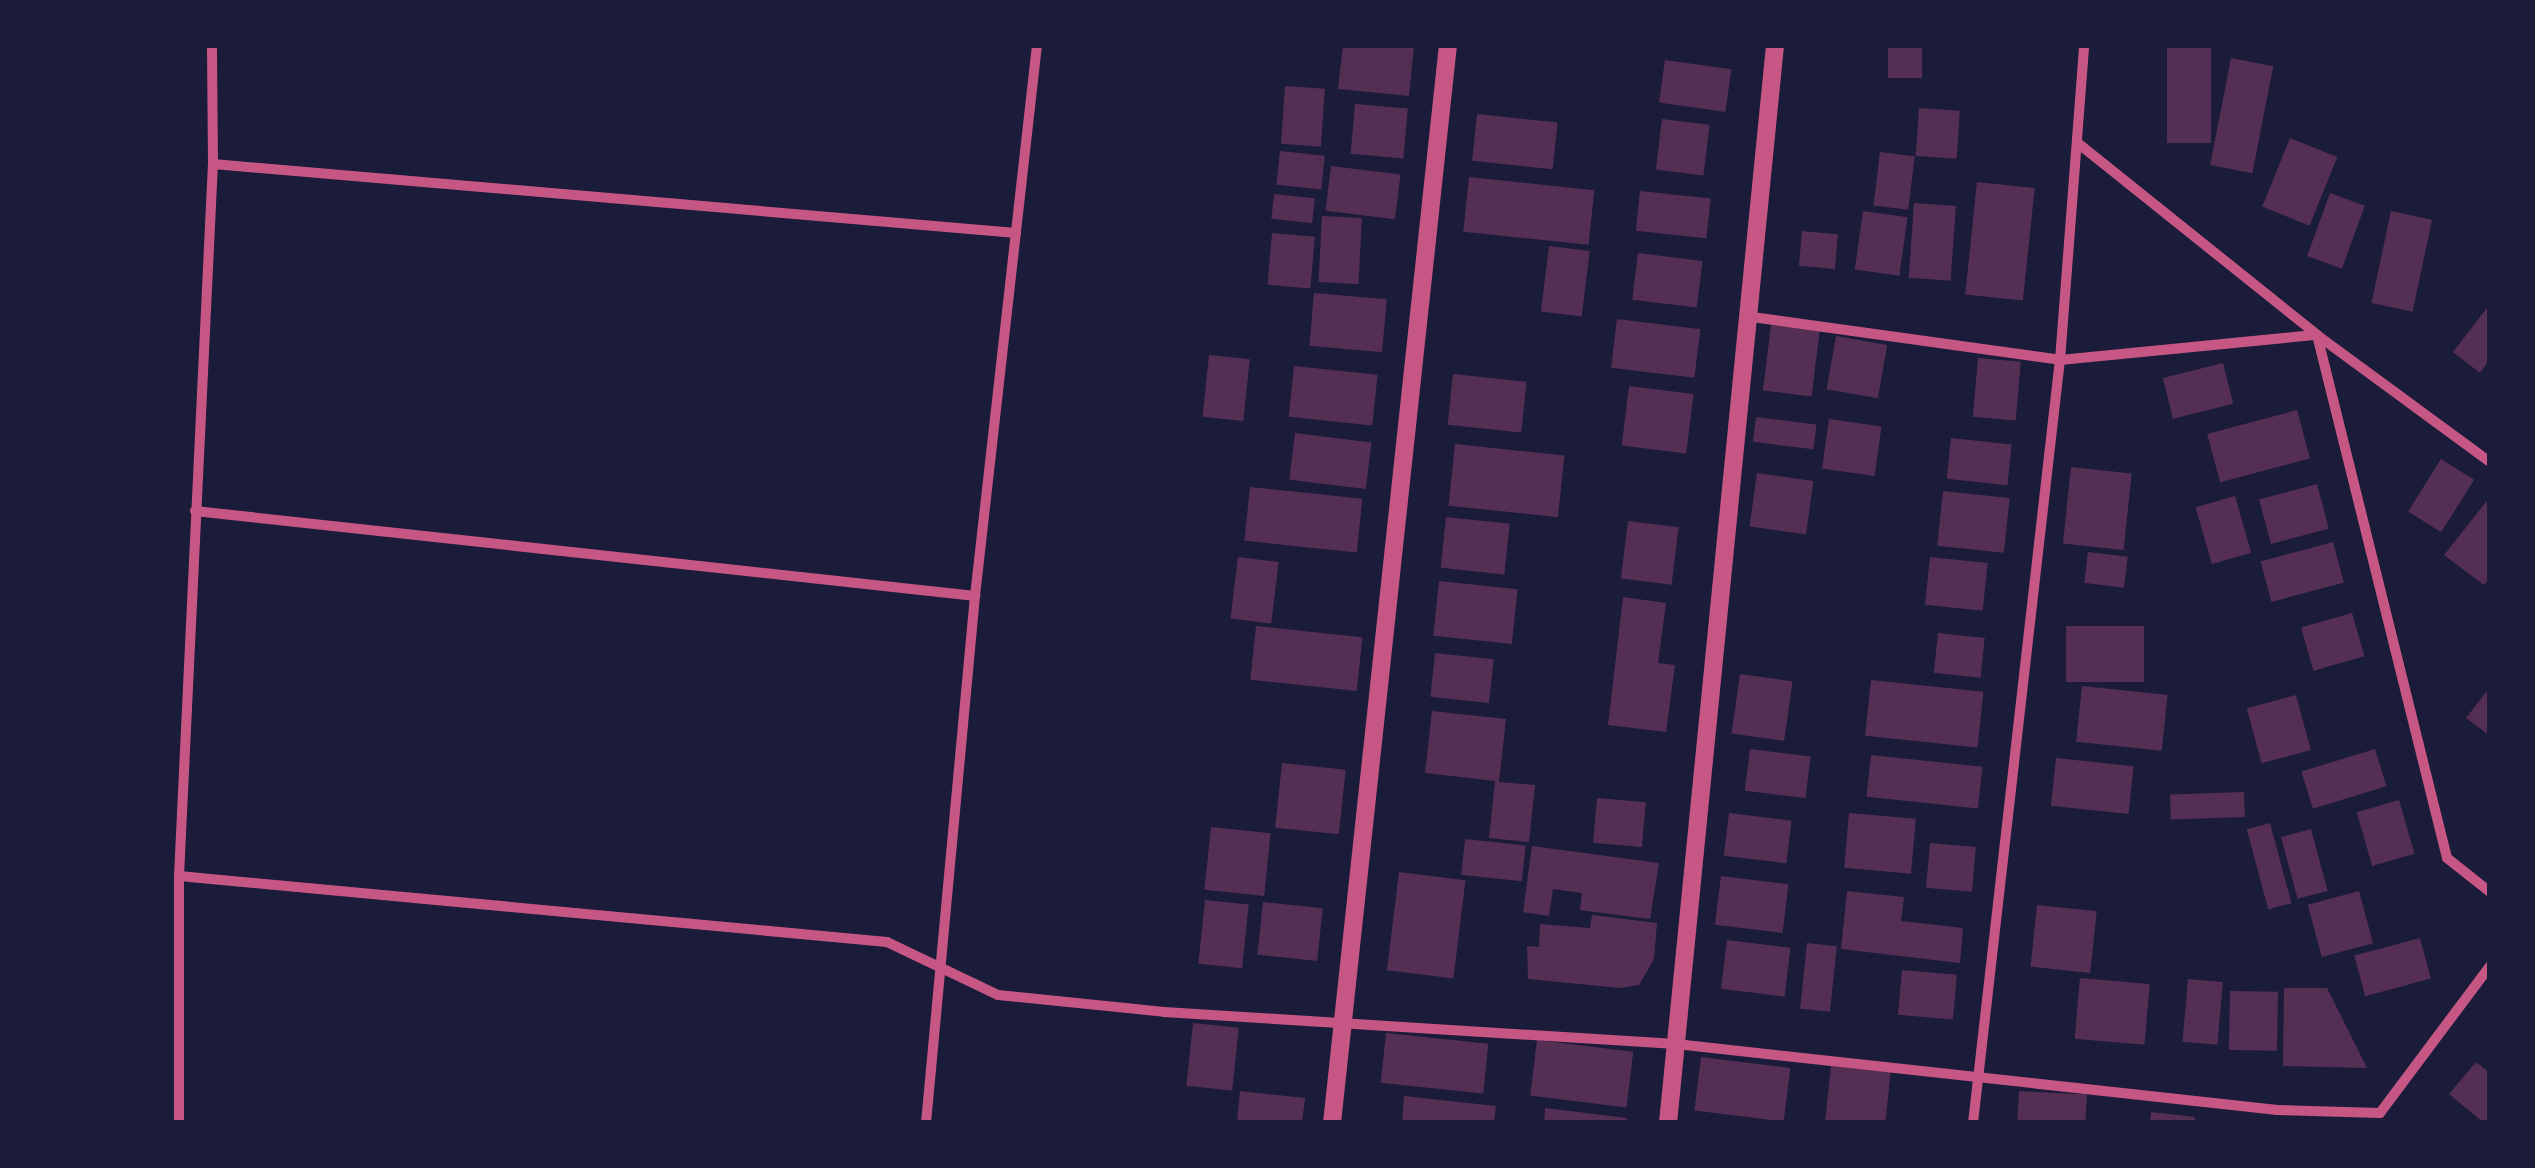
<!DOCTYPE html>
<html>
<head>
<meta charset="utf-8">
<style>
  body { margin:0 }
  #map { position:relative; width:2535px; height:1168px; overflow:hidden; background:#1b1b3a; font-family:"Alegreya Sans",sans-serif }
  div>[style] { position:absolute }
  .building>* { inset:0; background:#542f53; transform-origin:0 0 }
  .minor>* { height:10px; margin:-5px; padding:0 5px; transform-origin:5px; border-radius:5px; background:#c65784 }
  .tertiary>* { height:18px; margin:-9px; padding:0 9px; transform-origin:9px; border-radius:9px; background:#c65784 }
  span { translate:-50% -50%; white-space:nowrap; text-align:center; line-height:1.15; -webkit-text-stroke:8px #1b1b3a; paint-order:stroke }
  .frame { position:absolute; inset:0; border:48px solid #1b1b3a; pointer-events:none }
</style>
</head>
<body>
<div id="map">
  <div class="building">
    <i style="clip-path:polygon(1343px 45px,1414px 45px,1409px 96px,1338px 89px)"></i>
    <i style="left:1888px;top:45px;width:34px;height:33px"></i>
    <i style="left:2167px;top:45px;width:44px;height:98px"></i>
    <i style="left:2231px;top:58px;width:43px;height:109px;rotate:11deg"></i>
    <i style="left:1665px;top:60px;width:67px;height:43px;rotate:8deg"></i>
    <i style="left:1285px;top:86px;width:40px;height:58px;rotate:4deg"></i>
    <i style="left:1355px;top:104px;width:53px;height:50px;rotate:5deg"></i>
    <i style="left:1919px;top:108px;width:41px;height:48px;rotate:4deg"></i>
    <i style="left:1477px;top:114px;width:81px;height:47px;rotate:6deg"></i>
    <i style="left:1662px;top:119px;width:48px;height:51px;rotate:7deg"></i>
    <i style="left:2290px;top:138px;width:51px;height:74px;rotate:22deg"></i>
    <i style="left:1280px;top:151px;width:45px;height:34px;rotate:6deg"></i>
    <i style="left:1880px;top:152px;width:35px;height:54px;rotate:7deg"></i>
    <i style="left:1331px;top:166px;width:70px;height:45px;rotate:7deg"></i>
    <i style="left:1469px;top:177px;width:126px;height:55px;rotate:6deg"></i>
    <i style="left:1977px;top:182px;width:58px;height:113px;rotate:6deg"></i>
    <i style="left:1640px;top:191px;width:71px;height:40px;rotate:6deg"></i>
    <i style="left:2330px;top:193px;width:37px;height:67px;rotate:20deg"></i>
    <i style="left:1274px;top:194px;width:41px;height:25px;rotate:6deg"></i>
    <i style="left:1914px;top:203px;width:42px;height:75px;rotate:4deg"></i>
    <i style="left:1863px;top:211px;width:45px;height:59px;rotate:8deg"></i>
    <i style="left:2391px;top:211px;width:42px;height:94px;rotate:12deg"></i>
    <i style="left:1322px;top:216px;width:40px;height:66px;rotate:3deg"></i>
    <i style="left:1802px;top:231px;width:36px;height:35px;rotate:5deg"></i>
    <i style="left:1272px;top:233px;width:43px;height:52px;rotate:5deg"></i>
    <i style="left:1549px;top:246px;width:41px;height:66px;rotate:7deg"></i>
    <i style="left:1638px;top:253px;width:65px;height:47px;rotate:7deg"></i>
    <i style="left:1314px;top:293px;width:73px;height:53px;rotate:5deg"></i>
    <i style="clip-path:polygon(2490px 304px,2490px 359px,2480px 373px,2453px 352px)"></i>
    <i style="left:1617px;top:319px;width:84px;height:49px;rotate:7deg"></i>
    <i style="left:1771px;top:325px;width:49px;height:66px;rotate:7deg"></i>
    <i style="left:1836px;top:336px;width:52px;height:54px;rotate:10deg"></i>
    <i style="left:1209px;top:355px;width:41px;height:62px;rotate:6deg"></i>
    <i style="left:1978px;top:358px;width:43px;height:59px;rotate:5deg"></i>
    <i style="left:2223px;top:363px;width:42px;height:62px;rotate:76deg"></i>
    <i style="left:1294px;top:366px;width:84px;height:51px;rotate:6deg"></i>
    <i style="left:1453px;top:374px;width:74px;height:51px;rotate:6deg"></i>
    <i style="left:1629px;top:386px;width:65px;height:60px;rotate:7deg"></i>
    <i style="left:2297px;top:410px;width:50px;height:93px;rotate:75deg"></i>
    <i style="left:1756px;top:417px;width:61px;height:25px;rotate:7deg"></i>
    <i style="left:1829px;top:419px;width:53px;height:50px;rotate:8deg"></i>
    <i style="left:1295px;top:433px;width:77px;height:47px;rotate:7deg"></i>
    <i style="left:1951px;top:438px;width:61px;height:41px;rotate:6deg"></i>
    <i style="left:1455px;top:444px;width:110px;height:62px;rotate:6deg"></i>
    <i style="left:2441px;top:459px;width:39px;height:62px;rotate:32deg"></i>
    <i style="left:2071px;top:467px;width:61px;height:77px;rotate:6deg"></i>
    <i style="left:1757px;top:473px;width:57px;height:54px;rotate:8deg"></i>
    <i style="left:2317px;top:484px;width:46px;height:60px;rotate:75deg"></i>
    <i style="left:1250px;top:487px;width:113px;height:54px;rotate:6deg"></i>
    <i style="left:1943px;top:491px;width:67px;height:55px;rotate:6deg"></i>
    <i style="left:2235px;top:496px;width:59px;height:41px;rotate:74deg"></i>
    <i style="clip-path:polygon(2490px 497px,2490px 577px,2484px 585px,2444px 555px)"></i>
    <i style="left:1446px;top:517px;width:64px;height:51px;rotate:6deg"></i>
    <i style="left:1628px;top:521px;width:51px;height:58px;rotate:7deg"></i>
    <i style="left:2333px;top:542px;width:42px;height:75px;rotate:75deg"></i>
    <i style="left:2088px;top:552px;width:40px;height:31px;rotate:7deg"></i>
    <i style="left:1238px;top:557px;width:41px;height:62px;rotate:7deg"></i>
    <i style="left:1930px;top:557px;width:58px;height:48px;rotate:6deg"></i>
    <i style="left:1439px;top:581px;width:79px;height:55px;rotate:6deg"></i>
    <i style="clip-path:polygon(1623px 597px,1666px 603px,1658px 663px,1675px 665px,1666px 732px,1608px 725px)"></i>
    <i style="left:2352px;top:613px;width:45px;height:53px;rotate:74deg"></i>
    <i style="left:1256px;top:626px;width:107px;height:54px;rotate:6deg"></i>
    <i style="left:2066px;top:626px;width:78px;height:56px"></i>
    <i style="left:1938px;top:633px;width:47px;height:40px;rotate:6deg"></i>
    <i style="left:1435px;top:653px;width:59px;height:44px;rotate:6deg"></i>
    <i style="left:1740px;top:674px;width:53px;height:60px;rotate:8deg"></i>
    <i style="left:1871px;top:680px;width:113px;height:56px;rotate:6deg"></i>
    <i style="left:2082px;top:686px;width:86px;height:56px;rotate:6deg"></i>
    <i style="clip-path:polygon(2490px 687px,2490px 736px,2466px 718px)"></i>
    <i style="left:2296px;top:695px;width:57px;height:51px;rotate:75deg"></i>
    <i style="clip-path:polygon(1432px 711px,1506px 719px,1499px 782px,1535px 785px,1529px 842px,1489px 838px,1495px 781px,1425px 773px)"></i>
    <i style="left:1750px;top:749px;width:61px;height:42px;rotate:7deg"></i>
    <i style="left:2375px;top:749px;width:39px;height:77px;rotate:73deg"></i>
    <i style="left:1871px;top:755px;width:112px;height:42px;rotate:6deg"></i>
    <i style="left:2056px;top:758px;width:78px;height:48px;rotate:6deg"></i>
    <i style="left:1282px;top:763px;width:64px;height:65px;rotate:6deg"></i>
    <i style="left:2244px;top:792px;width:25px;height:74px;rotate:88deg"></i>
    <i style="left:1597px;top:798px;width:49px;height:45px;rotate:5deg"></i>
    <i style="left:2399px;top:800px;width:56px;height:44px;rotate:74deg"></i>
    <i style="left:1729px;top:813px;width:63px;height:43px;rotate:7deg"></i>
    <i style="left:1849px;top:813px;width:67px;height:55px;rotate:5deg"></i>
    <i style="left:2270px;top:823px;width:83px;height:24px;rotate:75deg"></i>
    <i style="left:1211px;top:827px;width:60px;height:63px;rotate:6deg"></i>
    <i style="left:2311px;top:829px;width:64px;height:31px;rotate:75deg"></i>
    <i style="left:1465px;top:839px;width:61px;height:36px;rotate:6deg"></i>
    <i style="left:1930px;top:843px;width:46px;height:45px;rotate:5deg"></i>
    <i style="clip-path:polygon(1532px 846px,1659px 863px,1650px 919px,1580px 910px,1582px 893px,1553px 889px,1549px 916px,1523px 912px)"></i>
    <i style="left:1399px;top:872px;width:67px;height:99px;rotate:7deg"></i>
    <i style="left:1721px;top:876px;width:68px;height:49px;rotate:7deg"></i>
    <i style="clip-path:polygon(1847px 891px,1904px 897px,1901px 921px,1963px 928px,1960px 963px,1841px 949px)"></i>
    <i style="left:2359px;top:891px;width:54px;height:53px;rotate:75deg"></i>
    <i style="left:1205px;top:900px;width:44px;height:64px;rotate:6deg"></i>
    <i style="left:1263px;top:902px;width:60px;height:53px;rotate:6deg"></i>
    <i style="left:2037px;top:905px;width:60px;height:62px;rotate:6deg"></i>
    <i style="clip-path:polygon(1592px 915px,1657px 923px,1654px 959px,1639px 985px,1620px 988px,1528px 979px,1527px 946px,1539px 947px,1540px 924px,1590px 928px)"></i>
    <i style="left:2420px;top:938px;width:42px;height:68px;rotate:75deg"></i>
    <i style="left:1727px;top:940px;width:64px;height:49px;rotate:7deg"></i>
    <i style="left:1807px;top:943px;width:30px;height:66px;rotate:6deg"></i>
    <i style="left:1902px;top:970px;width:55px;height:45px;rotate:5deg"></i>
    <i style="left:2080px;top:978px;width:70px;height:61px;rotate:5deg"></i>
    <i style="left:2188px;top:979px;width:35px;height:63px;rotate:5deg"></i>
    <i style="clip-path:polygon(2284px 988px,2327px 988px,2367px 1068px,2283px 1066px)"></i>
    <i style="left:2230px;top:991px;width:48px;height:59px;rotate:1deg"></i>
    <i style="left:1193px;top:1023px;width:46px;height:63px;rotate:6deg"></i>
    <i style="left:1386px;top:1033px;width:103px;height:50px;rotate:6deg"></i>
    <i style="left:1537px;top:1040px;width:97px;height:56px;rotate:7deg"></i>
    <i style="left:1701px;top:1057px;width:90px;height:54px;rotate:7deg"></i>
    <i style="clip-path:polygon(2476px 1062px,2490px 1073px,2490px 1123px,2484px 1123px,2449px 1094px)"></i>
    <i style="left:1831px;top:1066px;width:60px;height:57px;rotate:6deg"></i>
    <i style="clip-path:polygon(1240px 1091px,1305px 1098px,1302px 1123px,1237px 1123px)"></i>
    <i style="left:2019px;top:1091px;width:68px;height:32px;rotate:3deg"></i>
    <i style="clip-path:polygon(1404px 1096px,1496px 1106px,1494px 1123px,1402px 1123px)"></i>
    <i style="clip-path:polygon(1545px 1108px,1627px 1118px,1627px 1123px,1544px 1123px)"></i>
    <i style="clip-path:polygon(2151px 1112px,2195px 1117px,2194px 1123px,2150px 1123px)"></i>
  </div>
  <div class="minor">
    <i style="left:2079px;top:144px;width:305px;rotate:38.7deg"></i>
    <i style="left:2317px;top:335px;width:215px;rotate:36.3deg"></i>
    <i style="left:213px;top:164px;width:806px;rotate:4.91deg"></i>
    <i style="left:1752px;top:317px;width:311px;rotate:7.9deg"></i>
    <i style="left:2060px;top:360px;width:258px;rotate:-5.6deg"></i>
    <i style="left:2317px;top:335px;width:539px;rotate:76.04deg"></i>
    <i style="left:2447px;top:858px;width:55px;rotate:38.3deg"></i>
    <i style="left:195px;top:511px;width:785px;rotate:6.22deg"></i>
    <i style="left:179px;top:876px;width:711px;rotate:5.33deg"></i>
    <i style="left:887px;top:942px;width:123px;rotate:25.5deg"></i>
    <i style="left:998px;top:995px;width:167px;rotate:5.8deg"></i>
    <i style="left:1164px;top:1012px;width:513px;rotate:3.58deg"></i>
    <i style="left:1676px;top:1044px;width:605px;rotate:6.27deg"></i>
    <i style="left:2277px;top:1110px;width:103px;rotate:1.7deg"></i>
    <i style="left:2380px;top:1113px;width:184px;rotate:-53.2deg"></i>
    <i style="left:179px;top:1123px;width:247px;rotate:-90deg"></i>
    <i style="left:179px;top:876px;width:713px;rotate:-87.27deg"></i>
    <i style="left:213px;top:164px;width:119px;rotate:-90.5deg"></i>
    <i style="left:926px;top:1123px;width:529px;rotate:-84.69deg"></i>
    <i style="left:975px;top:596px;width:554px;rotate:-83.58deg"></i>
    <i style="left:1973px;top:1123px;width:768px;rotate:-83.5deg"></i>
    <i style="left:2060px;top:360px;width:316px;rotate:-85.6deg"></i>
  </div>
  <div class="tertiary">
    <i style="left:1332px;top:1123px;width:1084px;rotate:-83.86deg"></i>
    <i style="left:1668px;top:1123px;width:1083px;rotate:-84.33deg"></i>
  </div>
  <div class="frame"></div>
</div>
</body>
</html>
